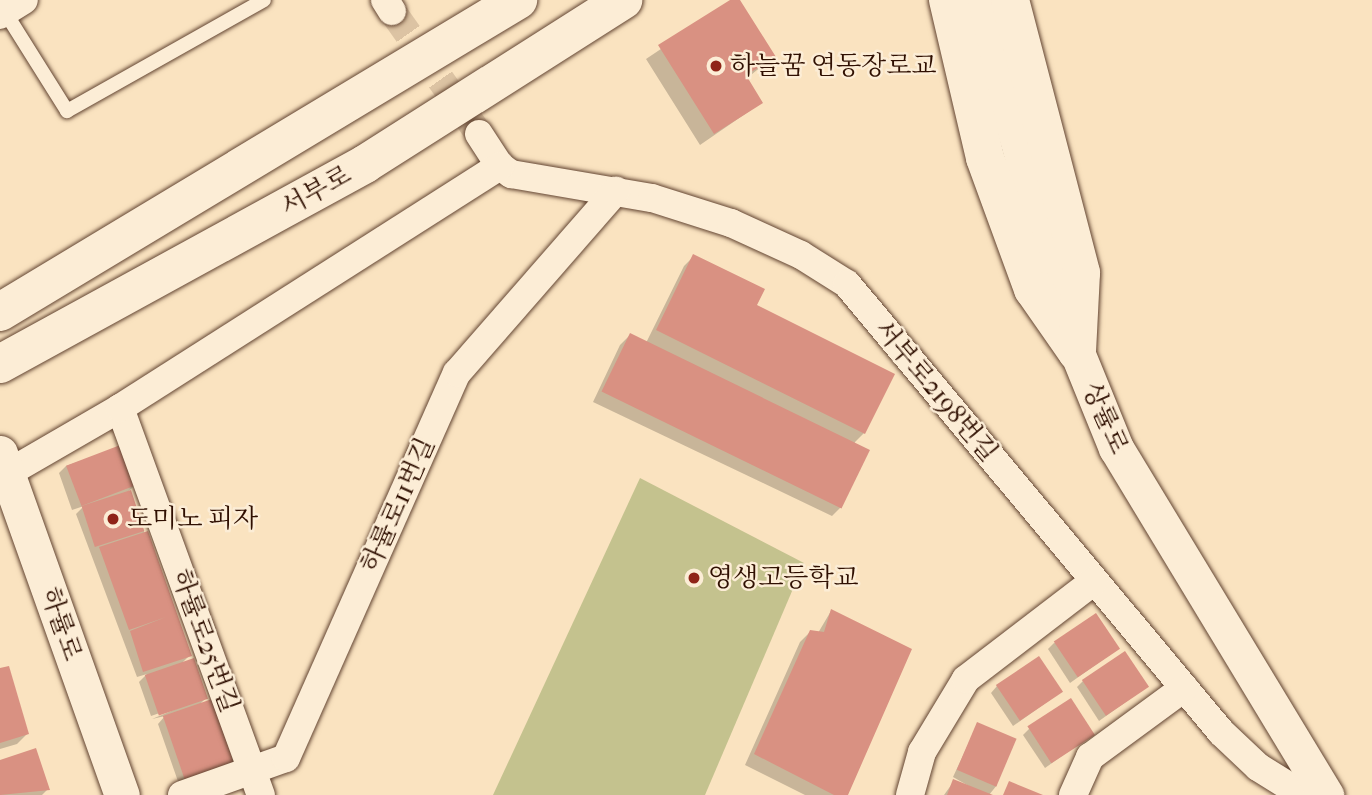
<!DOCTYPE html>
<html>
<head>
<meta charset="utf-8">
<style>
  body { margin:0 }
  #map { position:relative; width:1372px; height:795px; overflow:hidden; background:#fae3c0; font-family:"IM FELL French Canon","Noto Serif KR",serif }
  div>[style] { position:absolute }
  .green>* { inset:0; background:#c4c28e }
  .shadow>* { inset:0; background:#0003 }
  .building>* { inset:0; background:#d99182; transform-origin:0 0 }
  .minor-tunnel>* { height:28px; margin-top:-14px; transform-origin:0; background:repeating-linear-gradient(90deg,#dcc3a3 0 28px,transparent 0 42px) }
  .roads { filter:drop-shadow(0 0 2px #624431) drop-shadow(0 0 2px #624431) }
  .service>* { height:14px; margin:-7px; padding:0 7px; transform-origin:7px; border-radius:7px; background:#fcedd6 }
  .minor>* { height:28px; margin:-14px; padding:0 14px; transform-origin:14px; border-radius:14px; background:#fcedd6 }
  .tertiary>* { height:35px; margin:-17.5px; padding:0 17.5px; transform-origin:17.5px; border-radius:17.5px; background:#fcedd6 }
  .secondary>* { height:38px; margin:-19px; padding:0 19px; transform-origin:19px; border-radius:19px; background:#fcedd6 }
  .dots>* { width:19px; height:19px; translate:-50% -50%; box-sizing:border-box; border:4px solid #fcedd6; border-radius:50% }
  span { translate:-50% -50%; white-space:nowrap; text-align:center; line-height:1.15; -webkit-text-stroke:5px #fcedd6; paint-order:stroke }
  .poi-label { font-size:26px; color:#2f0f01 }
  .left { translate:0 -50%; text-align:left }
  .street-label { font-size:26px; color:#2f0f01 }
</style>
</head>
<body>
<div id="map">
  <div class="green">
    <i style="clip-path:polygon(640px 478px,804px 563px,705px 795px,493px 795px)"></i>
  </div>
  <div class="shadow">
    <i style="clip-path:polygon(734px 0,738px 0,773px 57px,746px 79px,761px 103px,700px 145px,646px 59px)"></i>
    <i style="clip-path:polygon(694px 256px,755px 306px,864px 433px,855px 442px,842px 506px,832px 516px,593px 402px,620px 345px,630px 335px,646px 343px,684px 266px)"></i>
    <i style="clip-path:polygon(122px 446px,136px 484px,129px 491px,190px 655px,182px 663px,206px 698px,198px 706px,234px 768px,181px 790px,158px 724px,165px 716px,152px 719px,200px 699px,151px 716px,139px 682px,147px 674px,137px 677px,76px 514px,84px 506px,72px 510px,59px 473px,66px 466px)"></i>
    <i style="clip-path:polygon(831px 611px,846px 795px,805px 795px,745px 765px,800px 642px,810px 632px,818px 633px)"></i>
    <i style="clip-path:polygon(1054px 643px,1118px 649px,1070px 683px,1048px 649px)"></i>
    <i style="clip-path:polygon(0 670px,27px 734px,17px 744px,0 749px)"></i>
    <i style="clip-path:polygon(1083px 681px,1147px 687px,1099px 721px,1077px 687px)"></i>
    <i style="clip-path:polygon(997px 686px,1061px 692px,1013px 726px,991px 693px)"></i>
    <i style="clip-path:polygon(977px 725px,997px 785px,989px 795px,944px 795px,954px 781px,974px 789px,953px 777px)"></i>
    <i style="clip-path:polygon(1029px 729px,1093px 734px,1045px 768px,1023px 735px)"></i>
    <i style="clip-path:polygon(0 762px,48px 789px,42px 795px,0 795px)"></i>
  </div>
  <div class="building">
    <i style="clip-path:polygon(730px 0,740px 0,776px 57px,746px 75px,763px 103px,714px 134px,658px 45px)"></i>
    <i style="clip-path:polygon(693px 254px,765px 289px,757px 305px,895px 374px,865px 434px,656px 330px)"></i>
    <i style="left:630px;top:333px;width:267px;height:65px;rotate:26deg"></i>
    <i style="left:123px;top:444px;width:43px;height:61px;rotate:69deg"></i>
    <i style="left:131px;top:490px;width:43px;height:52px;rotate:72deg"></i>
    <i style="clip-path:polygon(148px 531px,192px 656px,143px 672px,130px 631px,166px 617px,129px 630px,99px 547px)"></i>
    <i style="clip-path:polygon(831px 609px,912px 649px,848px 795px,834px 795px,754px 754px,810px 630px,824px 632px)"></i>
    <i style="left:1096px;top:613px;width:43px;height:51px;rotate:56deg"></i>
    <i style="left:1125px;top:651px;width:43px;height:52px;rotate:56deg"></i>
    <i style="left:1039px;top:656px;width:43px;height:52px;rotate:56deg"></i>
    <i style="left:194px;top:658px;width:43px;height:52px;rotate:71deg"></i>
    <i style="clip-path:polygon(9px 666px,29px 734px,0 743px,0 668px)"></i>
    <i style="left:1071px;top:698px;width:44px;height:52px;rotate:57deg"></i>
    <i style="left:212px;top:699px;width:73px;height:52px;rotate:71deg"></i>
    <i style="left:977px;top:722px;width:43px;height:52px;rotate:23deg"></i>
    <i style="clip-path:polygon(36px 748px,50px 790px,0 795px,0 760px)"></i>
    <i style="clip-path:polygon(953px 779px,993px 795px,947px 795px)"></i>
    <i style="clip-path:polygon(1009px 781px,1043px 795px,1003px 795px)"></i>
  </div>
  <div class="minor-tunnel">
    <i style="left:392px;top:11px;width:151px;rotate:54.7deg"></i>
  </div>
  <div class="roads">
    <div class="service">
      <i style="left:5px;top:12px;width:117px;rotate:57.9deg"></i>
      <i style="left:67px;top:111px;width:226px;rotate:-29.4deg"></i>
    </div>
    <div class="minor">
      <i style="left:385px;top:0;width:13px;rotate:58deg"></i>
      <i style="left:0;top:15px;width:28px;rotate:-32deg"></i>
      <i style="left:479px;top:134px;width:38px;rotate:57deg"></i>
      <i style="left:500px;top:166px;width:14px;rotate:36deg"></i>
      <i style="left:511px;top:174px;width:143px;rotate:9.7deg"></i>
      <i style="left:652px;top:198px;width:83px;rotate:17.6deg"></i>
      <i style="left:731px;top:223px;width:77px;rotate:24.6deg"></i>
      <i style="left:801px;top:255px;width:54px;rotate:32.2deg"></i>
      <i style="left:847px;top:284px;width:584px;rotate:50.14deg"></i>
      <i style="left:1221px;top:732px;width:51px;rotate:43.4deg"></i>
      <i style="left:1258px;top:767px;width:53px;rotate:31.9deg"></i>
      <i style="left:120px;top:408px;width:412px;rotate:70deg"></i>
      <i style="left:8px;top:473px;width:129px;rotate:-30.1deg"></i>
      <i style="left:120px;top:408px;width:451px;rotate:-32.5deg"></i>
      <i style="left:182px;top:795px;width:110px;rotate:-19.6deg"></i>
      <i style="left:286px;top:758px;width:421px;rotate:-66.1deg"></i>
      <i style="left:457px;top:373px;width:242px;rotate:-48.9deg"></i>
      <i style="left:910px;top:795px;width:45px;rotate:-74.4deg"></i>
      <i style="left:922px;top:752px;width:85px;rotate:-58.9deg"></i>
      <i style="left:966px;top:679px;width:161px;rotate:-37.4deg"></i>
      <i style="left:1073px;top:795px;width:42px;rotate:-65.9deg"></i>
      <i style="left:1090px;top:757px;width:117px;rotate:-36.3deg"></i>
    </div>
    <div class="tertiary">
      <i style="left:978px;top:0;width:366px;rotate:74.3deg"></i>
      <i style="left:1077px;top:352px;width:104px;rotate:67.9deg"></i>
      <i style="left:1116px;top:448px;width:406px;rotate:58.8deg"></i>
      <i style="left:0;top:453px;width:363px;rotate:70.4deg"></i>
    </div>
    <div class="secondary">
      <i style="left:948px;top:0;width:162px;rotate:76.8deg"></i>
      <i style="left:985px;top:158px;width:140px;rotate:69.9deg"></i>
      <i style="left:1033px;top:289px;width:77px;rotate:55.1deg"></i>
      <i style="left:1010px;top:0;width:282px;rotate:75.4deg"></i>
      <i style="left:1081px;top:273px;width:79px;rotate:92.9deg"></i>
      <i style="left:0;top:312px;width:605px;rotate:-31.06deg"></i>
      <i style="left:0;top:364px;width:416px;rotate:-28.7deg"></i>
      <i style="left:365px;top:164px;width:306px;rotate:-32.4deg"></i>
    </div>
  </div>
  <div class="dots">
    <i style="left:716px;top:66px;background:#8f2418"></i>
    <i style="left:113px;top:519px;background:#8f2418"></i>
    <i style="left:694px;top:578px;background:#8f2418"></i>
  </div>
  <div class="poi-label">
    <span class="left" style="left:730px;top:66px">하늘꿈 연동장로교</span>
    <span class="left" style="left:127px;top:519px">도미노 피자</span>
    <span class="left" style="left:708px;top:578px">영생고등학교</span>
  </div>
  <div class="street-label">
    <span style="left:316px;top:191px;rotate:-29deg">서부로</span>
    <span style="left:936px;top:391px;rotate:50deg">서부로2198번길</span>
    <span style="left:1105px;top:418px;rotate:66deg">상률로</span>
    <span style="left:398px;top:505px;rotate:-66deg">하률로11번길</span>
    <span style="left:61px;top:624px;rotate:71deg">하률로</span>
    <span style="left:205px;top:641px;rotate:70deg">하률로25번길</span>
  </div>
</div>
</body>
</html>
